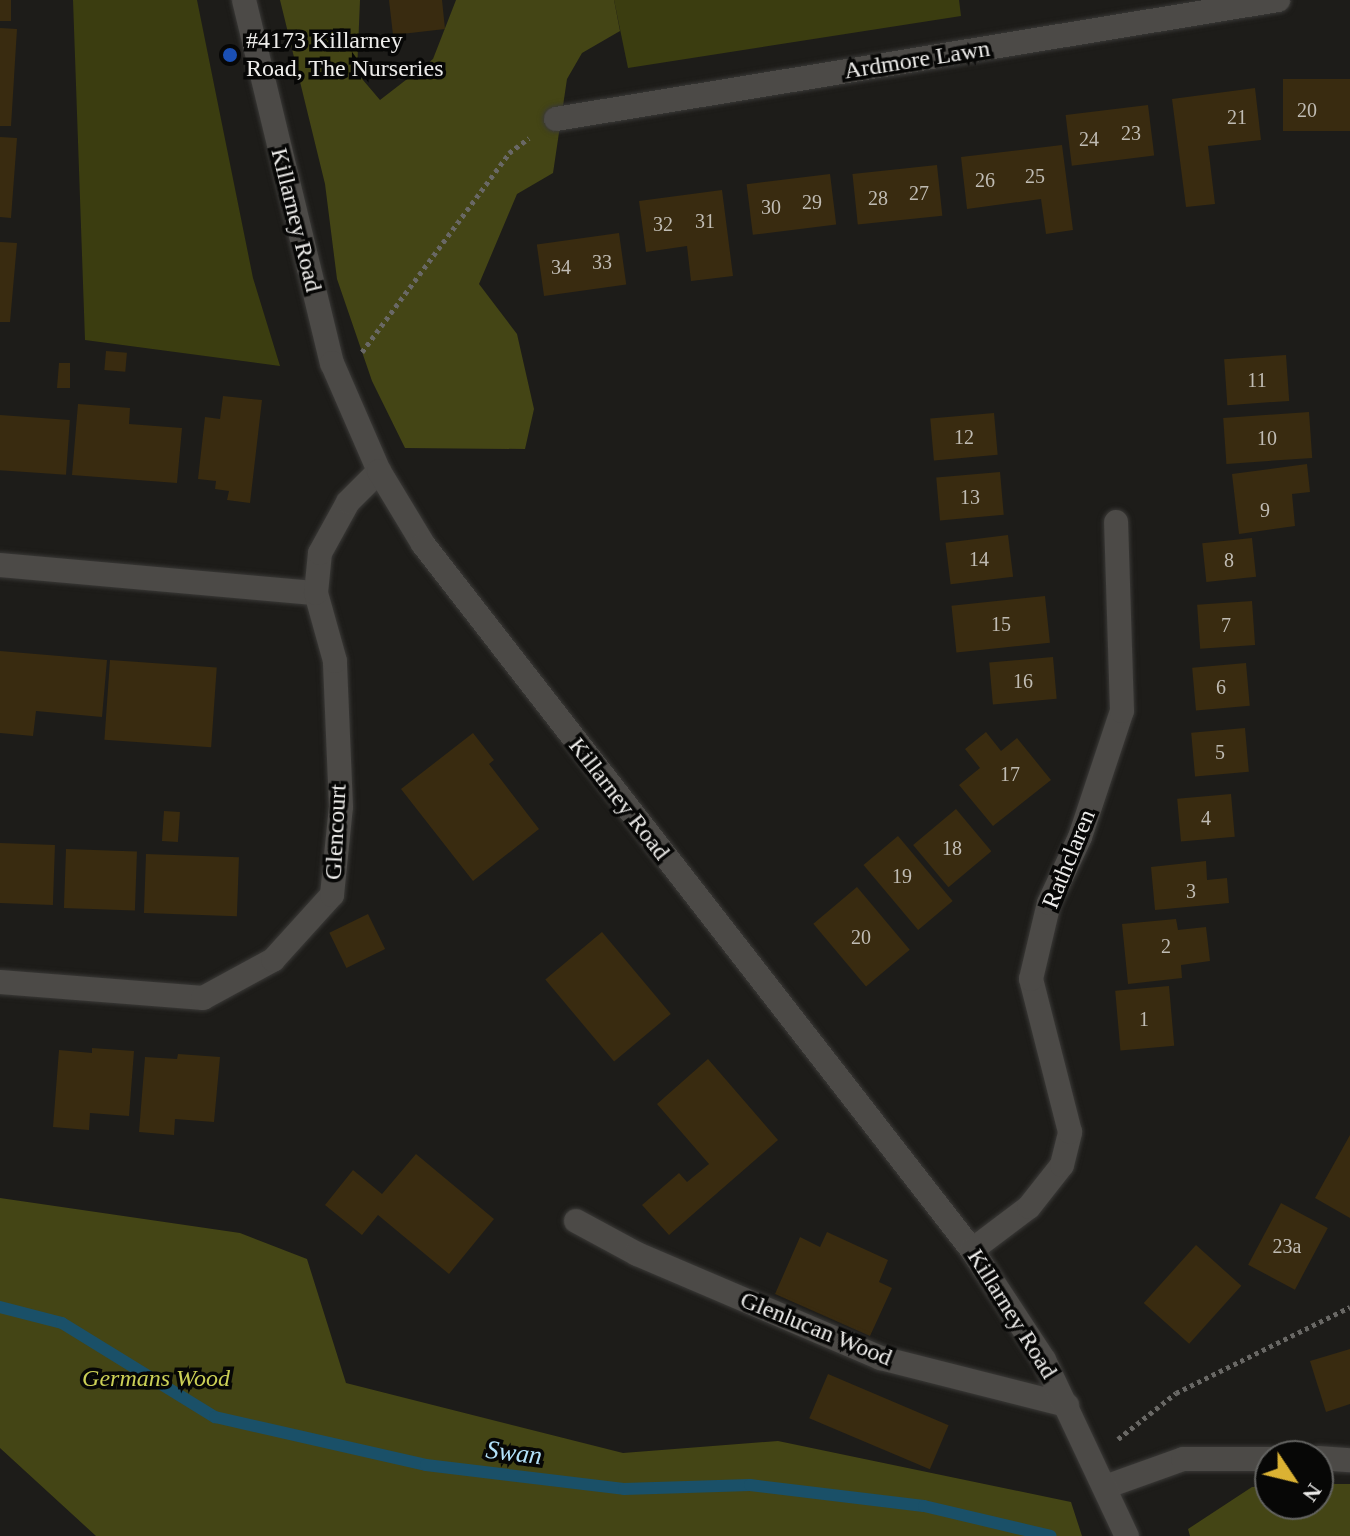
<!DOCTYPE html>
<html>
<head>
<meta charset="utf-8">
<style>
  body { margin:0 }
  #map { position:relative; width:1350px; height:1536px; overflow:hidden; background:#1d1c19; font-family:"Times New Roman",serif }
  div>[style] { position:absolute }
  .green>* { inset:0; background:#3b3d10 }
  .forest>* { inset:0; background:#444515 }
  .stream>* { height:12px; margin:-6px; padding:0 6px; transform-origin:6px; border-radius:6px; background:#1a5068 }
  .building>* { inset:0; background:#392b10; transform-origin:0 0 }
  .path>* { height:5px; margin-top:-2.5px; transform-origin:0; background:repeating-linear-gradient(90deg,#696865 0 4px,transparent 0 8px) }
  .roads { filter:drop-shadow(0 0 2px #3a3937) drop-shadow(0 0 2px #3a3937) }
  .street>* { height:24px; margin:-12px; padding:0 12px; transform-origin:12px; border-radius:12px; background:#4c4a47 }
  .secondary>* { height:24px; margin:-12px; padding:0 12px; transform-origin:12px; border-radius:12px; background:#4c4a47 }
  .dots>* { width:22px; height:22px; translate:-50% -50%; box-sizing:border-box; border:4px solid #070706; border-radius:50% }
  span { translate:-50% -50%; white-space:nowrap; text-align:center; line-height:1.15; -webkit-text-stroke:7px #070706; paint-order:stroke }
  .number-label { font-size:20px; color:#c0bcb4 }
  .number-label span { -webkit-text-stroke-width:0 }
  .poi-label { font-size:24px; color:#edecea }
  .left { translate:0 -50%; text-align:left }
  .street-label { font-size:24px; color:#edecea }
  .park-label { font-size:24px; color:#ccd056; font-style:italic }
  .water-label { font-size:26px; color:#b3e1f9; font-style:italic }
  .north { position:absolute; left:1254px; top:1440px; width:80px; height:80px; box-sizing:border-box; background:#070706; border:2px solid #636361; border-radius:50%; rotate:125deg; font-size:22px; font-weight:700; line-height:32px; text-align:center; color:#edecea }
  .north::after { content:''; display:block; margin:auto; width:28px; height:36px; background:#dbb233; clip-path:polygon(50% 0,100% 100%,50% 72%,0 100%) }
</style>
</head>
<body>
<div id="map">
  <div class="green">
    <i style="clip-path:polygon(73px 0,197px 0,253px 278px,280px 366px,85px 340px)"></i>
    <i style="clip-path:polygon(614px 0,959px 0,961px 16px,628px 68px)"></i>
  </div>
  <div class="forest">
    <i style="clip-path:polygon(280px 0,360px 0,357px 73px,380px 100px,433px 59px,456px 0,614px 0,620px 31px,582px 53px,567px 79px,553px 173px,517px 194px,479px 284px,517px 334px,534px 409px,525px 449px,405px 448px,372px 381px,337px 279px,325px 184px)"></i>
    <i style="clip-path:polygon(0 1198px,240px 1233px,307px 1259px,346px 1383px,623px 1453px,778px 1441px,1071px 1502px,1082px 1536px,96px 1536px,0 1448px)"></i>
    <i style="clip-path:polygon(1318px 1484px,1350px 1484px,1350px 1536px,1190px 1536px,1188px 1529px,1252px 1487px,1270px 1486px,1270px 1504px,1318px 1504px)"></i>
  </div>
  <div class="stream">
    <i style="left:0;top:1307px;width:64px;rotate:14.5deg"></i>
    <i style="left:62px;top:1323px;width:180px;rotate:31.6deg"></i>
    <i style="left:215px;top:1417px;width:216px;rotate:12.8deg"></i>
    <i style="left:426px;top:1465px;width:199px;rotate:6.9deg"></i>
    <i style="left:624px;top:1489px;width:126px;rotate:-1.8deg"></i>
    <i style="left:750px;top:1485px;width:175px;rotate:6.9deg"></i>
    <i style="left:924px;top:1506px;width:130px;rotate:13.3deg"></i>
  </div>
  <div class="building">
    <i style="left:0;top:0;width:11px;height:21px"></i>
    <i style="clip-path:polygon(389px 0,442px 0,445px 29px,393px 35px)"></i>
    <i style="clip-path:polygon(0 28px,17px 29px,11px 126px,0 126px)"></i>
    <i style="left:1350px;top:79px;width:52px;height:67px;rotate:90deg"></i>
    <i style="clip-path:polygon(1255px 88px,1261px 140px,1208px 146px,1215px 204px,1186px 207px,1172px 99px)"></i>
    <i style="left:1148px;top:105px;width:51px;height:83px;rotate:83deg"></i>
    <i style="clip-path:polygon(0 137px,17px 138px,11px 218px,0 217px)"></i>
    <i style="clip-path:polygon(1062px 145px,1073px 230px,1046px 234px,1041px 199px,967px 209px,961px 157px)"></i>
    <i style="left:937px;top:165px;width:51px;height:85px;rotate:84deg"></i>
    <i style="left:830px;top:174px;width:51px;height:84px;rotate:83deg"></i>
    <i style="clip-path:polygon(722px 190px,733px 276px,691px 281px,687px 246px,646px 252px,639px 201px)"></i>
    <i style="left:619px;top:233px;width:52px;height:83px;rotate:82deg"></i>
    <i style="clip-path:polygon(0 242px,17px 243px,10px 322px,0 322px)"></i>
    <i style="left:106px;top:351px;width:21px;height:19px;rotate:5deg"></i>
    <i style="left:1286px;top:355px;width:46px;height:62px;rotate:86deg"></i>
    <i style="clip-path:polygon(59px 363px,70px 363px,70px 388px,57px 388px)"></i>
    <i style="clip-path:polygon(223px 396px,262px 400px,250px 503px,227px 500px,229px 491px,215px 489px,216px 481px,198px 479px,205px 417px,220px 419px)"></i>
    <i style="clip-path:polygon(78px 404px,130px 408px,129px 424px,182px 428px,177px 483px,72px 475px)"></i>
    <i style="left:1309px;top:412px;width:46px;height:86px;rotate:86deg"></i>
    <i style="left:994px;top:413px;width:42px;height:64px;rotate:85deg"></i>
    <i style="left:0;top:415px;width:70px;height:55px;rotate:4deg"></i>
    <i style="clip-path:polygon(1307px 464px,1310px 492px,1292px 494px,1295px 526px,1239px 534px,1232px 474px)"></i>
    <i style="left:1000px;top:472px;width:43px;height:64px;rotate:85deg"></i>
    <i style="left:1008px;top:535px;width:42px;height:63px;rotate:83deg"></i>
    <i style="left:1252px;top:538px;width:39px;height:50px;rotate:84deg"></i>
    <i style="left:1045px;top:596px;width:47px;height:94px;rotate:84deg"></i>
    <i style="left:1252px;top:601px;width:44px;height:55px;rotate:86deg"></i>
    <i style="clip-path:polygon(0 651px,107px 660px,102px 717px,36px 711px,33px 736px,0 733px)"></i>
    <i style="left:1053px;top:657px;width:42px;height:64px;rotate:85deg"></i>
    <i style="left:110px;top:660px;width:107px;height:80px;rotate:4deg"></i>
    <i style="left:1246px;top:663px;width:43px;height:54px;rotate:85deg"></i>
    <i style="left:1245px;top:728px;width:44px;height:54px;rotate:85deg"></i>
    <i style="clip-path:polygon(986px 732px,1001px 751px,1017px 738px,1051px 780px,993px 826px,959px 785px,980px 768px,965px 749px)"></i>
    <i style="clip-path:polygon(473px 733px,494px 760px,489px 764px,539px 829px,473px 881px,401px 789px)"></i>
    <i style="left:1231px;top:794px;width:43px;height:54px;rotate:85deg"></i>
    <i style="left:956px;top:809px;width:55px;height:56px;rotate:50deg"></i>
    <i style="left:164px;top:811px;width:16px;height:30px;rotate:4deg"></i>
    <i style="left:898px;top:836px;width:85px;height:45px;rotate:50deg"></i>
    <i style="left:0;top:843px;width:55px;height:60px;rotate:2deg"></i>
    <i style="left:66px;top:849px;width:71px;height:59px;rotate:2deg"></i>
    <i style="left:146px;top:854px;width:93px;height:59px;rotate:2deg"></i>
    <i style="clip-path:polygon(1206px 861px,1207px 880px,1227px 878px,1229px 903px,1155px 910px,1151px 867px)"></i>
    <i style="left:857px;top:887px;width:82px;height:57px;rotate:50deg"></i>
    <i style="left:368px;top:914px;width:39px;height:43px;rotate:64deg"></i>
    <i style="clip-path:polygon(1176px 919px,1178px 930px,1206px 927px,1210px 961px,1181px 965px,1182px 978px,1128px 984px,1122px 924px)"></i>
    <i style="left:602px;top:932px;width:107px;height:74px;rotate:50deg"></i>
    <i style="left:1169px;top:986px;width:60px;height:54px;rotate:85deg"></i>
    <i style="clip-path:polygon(92px 1048px,134px 1051px,129px 1116px,90px 1113px,89px 1130px,53px 1127px,59px 1050px,92px 1053px)"></i>
    <i style="clip-path:polygon(178px 1054px,220px 1057px,214px 1122px,175px 1119px,174px 1135px,139px 1132px,145px 1057px,177px 1059px)"></i>
    <i style="clip-path:polygon(708px 1059px,778px 1140px,669px 1235px,642px 1205px,679px 1173px,687px 1182px,709px 1164px,657px 1104px)"></i>
    <i style="clip-path:polygon(1350px 1135px,1350px 1218px,1315px 1198px)"></i>
    <i style="clip-path:polygon(416px 1154px,494px 1219px,449px 1274px,378px 1215px,362px 1235px,325px 1205px,353px 1170px,382px 1194px)"></i>
    <i style="left:1281px;top:1203px;width:53px;height:70px;rotate:28deg"></i>
    <i style="clip-path:polygon(827px 1232px,888px 1260px,879px 1282px,892px 1288px,870px 1336px,775px 1294px,800px 1237px,820px 1247px)"></i>
    <i style="left:1196px;top:1245px;width:61px;height:78px;rotate:42deg"></i>
    <i style="clip-path:polygon(1350px 1349px,1350px 1404px,1326px 1412px,1310px 1361px)"></i>
    <i style="left:828px;top:1374px;width:131px;height:48px;rotate:23deg"></i>
  </div>
  <div class="path">
    <i style="left:362px;top:352px;width:247px;rotate:-53.5deg"></i>
    <i style="left:509px;top:153px;width:25px;rotate:-37deg"></i>
    <i style="left:1118px;top:1439px;width:74px;rotate:-38.4deg"></i>
    <i style="left:1176px;top:1393px;width:194px;rotate:-26.3deg"></i>
  </div>
  <div class="roads">
    <div class="street">
      <i style="left:556px;top:119px;width:732px;rotate:-9.36deg"></i>
      <i style="left:0;top:565px;width:317px;rotate:5.1deg"></i>
      <i style="left:0;top:982px;width:204px;rotate:4.5deg"></i>
      <i style="left:203px;top:998px;width:80px;rotate:-28.5deg"></i>
      <i style="left:273px;top:960px;width:88px;rotate:-47.8deg"></i>
      <i style="left:332px;top:895px;width:88px;rotate:-84.2deg"></i>
      <i style="left:341px;top:807px;width:146px;rotate:-92.4deg"></i>
      <i style="left:335px;top:661px;width:71px;rotate:-105.6deg"></i>
      <i style="left:316px;top:593px;width:40px;rotate:-84.3deg"></i>
      <i style="left:320px;top:553px;width:58px;rotate:-61.2deg"></i>
      <i style="left:348px;top:502px;width:44px;rotate:-45deg"></i>
      <i style="left:576px;top:1221px;width:69px;rotate:28.4deg"></i>
      <i style="left:637px;top:1254px;width:265px;rotate:23.1deg"></i>
      <i style="left:881px;top:1358px;width:192px;rotate:14.2deg"></i>
      <i style="left:972px;top:1250px;width:71px;rotate:-37deg"></i>
      <i style="left:1029px;top:1207px;width:53px;rotate:-51.8deg"></i>
      <i style="left:1062px;top:1165px;width:34px;rotate:-76deg"></i>
      <i style="left:1070px;top:1132px;width:158px;rotate:-104.3deg"></i>
      <i style="left:1031px;top:979px;width:78px;rotate:-76.7deg"></i>
      <i style="left:1049px;top:903px;width:73px;rotate:-64.8deg"></i>
      <i style="left:1080px;top:837px;width:133px;rotate:-71.6deg"></i>
      <i style="left:1122px;top:711px;width:189px;rotate:-91.8deg"></i>
      <i style="left:1318px;top:1458px;width:32px;rotate:4deg"></i>
      <i style="left:1105px;top:1487px;width:83px;rotate:-19.7deg"></i>
      <i style="left:1183px;top:1459px;width:87px"></i>
    </div>
    <div class="secondary">
      <i style="left:244px;top:0;width:374px;rotate:76.4deg"></i>
      <i style="left:332px;top:363px;width:118px;rotate:66.5deg"></i>
      <i style="left:379px;top:471px;width:85px;rotate:58.9deg"></i>
      <i style="left:423px;top:544px;width:894px;rotate:52.13deg"></i>
      <i style="left:972px;top:1250px;width:131px;rotate:56.8deg"></i>
      <i style="left:1044px;top:1360px;width:195px;rotate:64.8deg"></i>
    </div>
  </div>
  <div class="dots">
    <i style="left:230px;top:55px;background:#1a4fb4"></i>
  </div>
  <div class="number-label">
    <span style="left:1307px;top:110px">20</span>
    <span style="left:1237px;top:117px">21</span>
    <span style="left:1131px;top:133px">23</span>
    <span style="left:1089px;top:139px">24</span>
    <span style="left:1035px;top:176px">25</span>
    <span style="left:985px;top:180px">26</span>
    <span style="left:919px;top:193px">27</span>
    <span style="left:878px;top:198px">28</span>
    <span style="left:812px;top:202px">29</span>
    <span style="left:771px;top:207px">30</span>
    <span style="left:705px;top:221px">31</span>
    <span style="left:663px;top:224px">32</span>
    <span style="left:602px;top:262px">33</span>
    <span style="left:561px;top:267px">34</span>
    <span style="left:1257px;top:380px">11</span>
    <span style="left:964px;top:437px">12</span>
    <span style="left:1267px;top:438px">10</span>
    <span style="left:970px;top:497px">13</span>
    <span style="left:1265px;top:510px">9</span>
    <span style="left:979px;top:559px">14</span>
    <span style="left:1229px;top:560px">8</span>
    <span style="left:1001px;top:624px">15</span>
    <span style="left:1226px;top:625px">7</span>
    <span style="left:1023px;top:681px">16</span>
    <span style="left:1221px;top:687px">6</span>
    <span style="left:1220px;top:752px">5</span>
    <span style="left:1010px;top:774px">17</span>
    <span style="left:1206px;top:818px">4</span>
    <span style="left:952px;top:848px">18</span>
    <span style="left:902px;top:876px">19</span>
    <span style="left:1191px;top:891px">3</span>
    <span style="left:861px;top:937px">20</span>
    <span style="left:1166px;top:946px">2</span>
    <span style="left:1144px;top:1019px">1</span>
    <span style="left:1287px;top:1246px">23a</span>
  </div>
  <div class="poi-label">
    <span class="left" style="left:246px;top:55px">#4173 Killarney<br>Road, The Nurseries</span>
  </div>
  <div class="street-label">
    <span style="left:917px;top:60px;rotate:-9deg">Ardmore Lawn</span>
    <span style="left:296px;top:220px;rotate:76deg">Killarney Road</span>
    <span style="left:619px;top:799px;rotate:52deg">Killarney Road</span>
    <span style="left:336px;top:832px;rotate:-87deg">Glencourt</span>
    <span style="left:1069px;top:859px;rotate:-68deg">Rathclaren</span>
    <span style="left:1012px;top:1314px;rotate:58deg">Killarney Road</span>
    <span style="left:816px;top:1329px;rotate:22deg">Glenlucan Wood</span>
  </div>
  <div class="park-label">
    <span style="left:156px;top:1379px">Germans Wood</span>
  </div>
  <div class="water-label">
    <span style="left:514px;top:1453px;rotate:7deg">Swan</span>
  </div>
  <div class="north">N</div>
</div>
</body>
</html>
